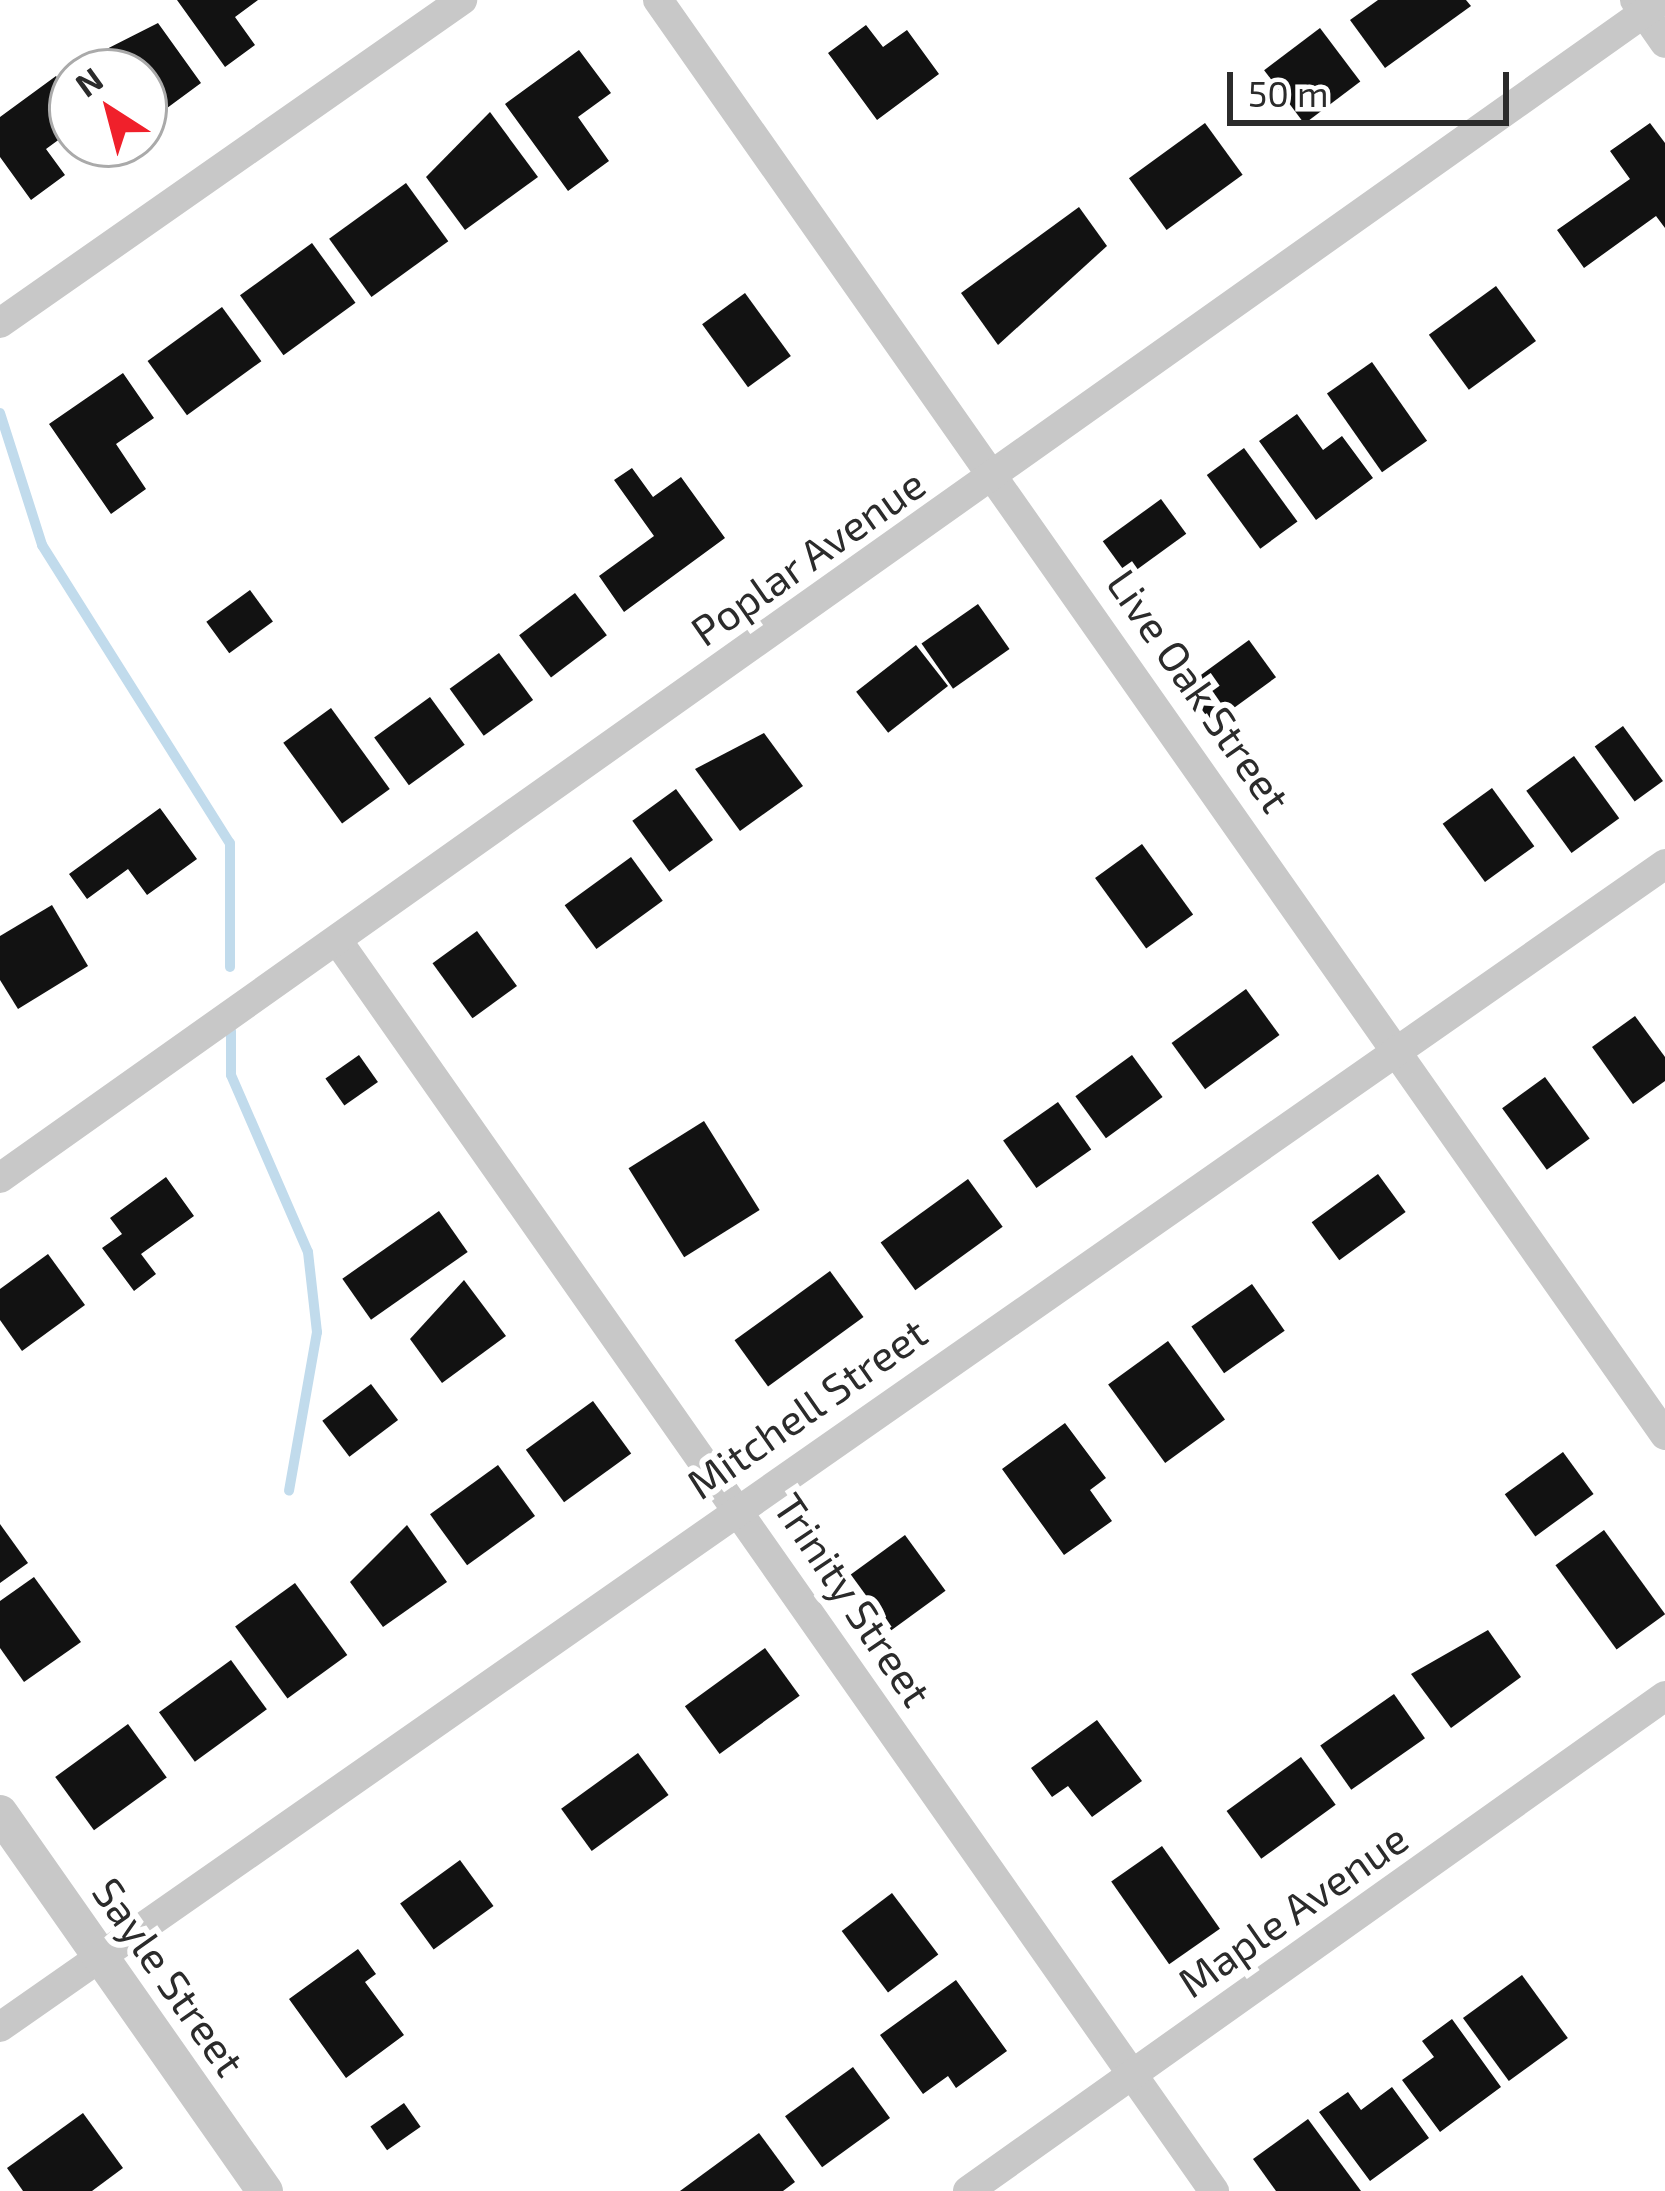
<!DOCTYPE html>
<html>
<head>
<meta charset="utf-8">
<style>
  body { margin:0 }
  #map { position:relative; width:1665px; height:2191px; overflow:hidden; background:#fff; font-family:"Exo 2",sans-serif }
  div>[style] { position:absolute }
  .stream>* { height:10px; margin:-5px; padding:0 5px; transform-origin:5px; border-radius:5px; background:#c1dbec }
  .building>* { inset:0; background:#121212; transform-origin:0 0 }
  .minor>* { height:30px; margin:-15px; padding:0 15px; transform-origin:15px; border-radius:15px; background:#c8c8c8 }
  .tertiary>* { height:36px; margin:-18px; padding:0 18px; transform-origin:18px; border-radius:18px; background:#c8c8c8 }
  span { translate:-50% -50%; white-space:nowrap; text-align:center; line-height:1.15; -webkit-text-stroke:12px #fff; paint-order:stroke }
  .street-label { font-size:42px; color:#2b2b2b }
  .north { position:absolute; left:48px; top:48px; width:120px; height:120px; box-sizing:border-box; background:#fff; border:3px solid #aaa; border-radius:50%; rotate:324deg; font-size:33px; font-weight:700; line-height:48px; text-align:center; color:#2b2b2b }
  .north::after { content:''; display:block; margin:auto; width:42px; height:54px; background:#f0202b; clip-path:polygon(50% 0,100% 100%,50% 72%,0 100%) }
  .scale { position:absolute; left:1227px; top:72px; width:282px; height:54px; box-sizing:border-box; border:6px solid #2b2b2b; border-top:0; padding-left:15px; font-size:36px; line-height:42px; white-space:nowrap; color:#2b2b2b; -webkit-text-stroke:9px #fff; paint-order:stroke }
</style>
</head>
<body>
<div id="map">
  <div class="stream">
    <i style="left:0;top:413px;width:139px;rotate:72.3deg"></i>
    <i style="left:42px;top:545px;width:352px;rotate:57.8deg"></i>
    <i style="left:230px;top:843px;width:124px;rotate:90deg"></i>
    <i style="left:231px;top:1031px;width:44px;rotate:90deg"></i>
    <i style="left:231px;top:1075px;width:193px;rotate:66.5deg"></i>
    <i style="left:308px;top:1252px;width:81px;rotate:83.6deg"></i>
    <i style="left:317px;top:1332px;width:161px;rotate:100deg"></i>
  </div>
  <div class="building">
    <i style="clip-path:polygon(177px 0,258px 0,235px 17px,255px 45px,225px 67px)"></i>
    <i style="clip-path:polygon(1378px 0,1466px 0,1471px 6px,1385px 68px,1350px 20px)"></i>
    <i style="clip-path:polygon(158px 23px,201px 83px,163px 111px,144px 100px,144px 72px,79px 63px)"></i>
    <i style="clip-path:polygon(866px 25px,883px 47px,907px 30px,939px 74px,877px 120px,828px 53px)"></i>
    <i style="left:1320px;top:28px;width:67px;height:70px;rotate:53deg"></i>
    <i style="clip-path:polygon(579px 50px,611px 93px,578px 117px,609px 161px,568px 191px,505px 104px)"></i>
    <i style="clip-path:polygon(56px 76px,72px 98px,72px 130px,46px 149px,65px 175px,31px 200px,0 157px,0 117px)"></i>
    <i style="clip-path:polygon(490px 112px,538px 177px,465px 230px,426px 177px)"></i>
    <i style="left:1205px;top:123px;width:64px;height:94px;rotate:54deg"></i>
    <i style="clip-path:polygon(1650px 123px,1665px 143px,1665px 228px,1656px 216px,1584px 268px,1557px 230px,1630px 179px,1610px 151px)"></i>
    <i style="left:406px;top:183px;width:72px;height:95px;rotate:54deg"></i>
    <i style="clip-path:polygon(1079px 207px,1107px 246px,998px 345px,961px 293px)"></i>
    <i style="left:312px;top:243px;width:74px;height:89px;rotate:54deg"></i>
    <i style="left:1496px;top:286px;width:68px;height:83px;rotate:54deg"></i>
    <i style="left:745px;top:293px;width:78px;height:53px;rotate:54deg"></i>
    <i style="left:222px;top:307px;width:67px;height:92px;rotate:54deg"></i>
    <i style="left:1372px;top:362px;width:96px;height:55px;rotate:55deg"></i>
    <i style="clip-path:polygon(123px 373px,154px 418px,116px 444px,146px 489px,111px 514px,49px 424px)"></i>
    <i style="clip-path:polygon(1297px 414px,1323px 450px,1342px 436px,1373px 478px,1316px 520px,1259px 441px)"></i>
    <i style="left:1244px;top:448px;width:91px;height:46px;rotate:54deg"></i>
    <i style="clip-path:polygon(632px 468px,653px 497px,681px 477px,725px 538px,624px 612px,599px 576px,654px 536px,614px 480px)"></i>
    <i style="left:1161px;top:499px;width:43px;height:72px;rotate:54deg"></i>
    <i style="left:250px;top:590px;width:39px;height:54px;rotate:54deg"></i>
    <i style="left:575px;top:593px;width:53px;height:70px;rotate:53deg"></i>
    <i style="left:978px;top:604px;width:55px;height:69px;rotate:55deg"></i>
    <i style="left:1249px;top:640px;width:46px;height:79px;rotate:54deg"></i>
    <i style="left:916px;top:645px;width:52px;height:76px;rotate:52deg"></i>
    <i style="left:499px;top:653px;width:58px;height:61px;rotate:54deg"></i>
    <i style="left:430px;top:697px;width:59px;height:69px;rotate:54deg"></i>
    <i style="left:331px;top:708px;width:100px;height:59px;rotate:54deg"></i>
    <i style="left:1623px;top:726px;width:68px;height:35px;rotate:54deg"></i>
    <i style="clip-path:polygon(764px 733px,803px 786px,740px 831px,695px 769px)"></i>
    <i style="left:1574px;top:756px;width:77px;height:59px;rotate:54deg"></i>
    <i style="left:1492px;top:788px;width:72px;height:61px;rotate:54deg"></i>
    <i style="left:676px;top:789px;width:63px;height:54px;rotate:54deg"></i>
    <i style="clip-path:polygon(160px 808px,197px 859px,147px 895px,128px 869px,87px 899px,69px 874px)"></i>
    <i style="left:1142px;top:844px;width:87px;height:58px;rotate:54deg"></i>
    <i style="left:631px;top:857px;width:54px;height:82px;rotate:54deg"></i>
    <i style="clip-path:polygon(52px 905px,88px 966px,18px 1009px,0 980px,0 936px)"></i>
    <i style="left:477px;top:931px;width:68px;height:55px;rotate:54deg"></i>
    <i style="left:1246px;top:989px;width:57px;height:92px;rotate:54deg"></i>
    <i style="clip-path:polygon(1635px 1016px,1665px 1057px,1665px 1081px,1633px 1104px,1592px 1047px)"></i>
    <i style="left:359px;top:1055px;width:33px;height:41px;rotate:55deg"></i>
    <i style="left:1132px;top:1055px;width:52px;height:70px;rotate:54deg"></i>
    <i style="left:1545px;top:1077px;width:76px;height:53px;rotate:54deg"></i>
    <i style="left:1058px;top:1102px;width:58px;height:67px;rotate:55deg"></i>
    <i style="left:704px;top:1121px;width:105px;height:89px;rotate:58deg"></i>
    <i style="left:1378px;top:1174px;width:47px;height:82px;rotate:54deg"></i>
    <i style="clip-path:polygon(166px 1177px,194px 1216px,141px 1254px,156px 1274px,134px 1291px,102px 1248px,122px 1234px,110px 1218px)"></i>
    <i style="left:968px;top:1179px;width:59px;height:108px;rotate:54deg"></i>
    <i style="left:439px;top:1211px;width:50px;height:118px;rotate:55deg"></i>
    <i style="clip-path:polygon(48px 1254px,85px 1305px,22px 1351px,0 1320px,0 1289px)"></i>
    <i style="left:830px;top:1271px;width:57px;height:118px;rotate:54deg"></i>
    <i style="clip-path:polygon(464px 1280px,506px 1336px,442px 1383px,410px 1339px)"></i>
    <i style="left:1252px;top:1284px;width:57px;height:74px;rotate:55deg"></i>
    <i style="left:1168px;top:1341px;width:97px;height:74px;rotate:54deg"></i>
    <i style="left:371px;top:1384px;width:45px;height:61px;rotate:53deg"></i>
    <i style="left:593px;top:1401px;width:65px;height:83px;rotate:54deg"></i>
    <i style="clip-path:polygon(1065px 1423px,1106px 1478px,1090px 1490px,1112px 1521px,1064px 1555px,1002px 1469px)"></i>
    <i style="left:1563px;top:1452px;width:52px;height:72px;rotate:54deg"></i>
    <i style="left:498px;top:1465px;width:63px;height:84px;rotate:54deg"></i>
    <i style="clip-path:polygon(0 1524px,28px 1563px,0 1583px)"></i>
    <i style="clip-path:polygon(407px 1525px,447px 1582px,383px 1627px,350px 1582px)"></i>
    <i style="left:1604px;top:1530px;width:104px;height:60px;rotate:54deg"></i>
    <i style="left:905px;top:1535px;width:69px;height:67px;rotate:54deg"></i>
    <i style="clip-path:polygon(34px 1577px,81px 1642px,24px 1682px,0 1648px,0 1601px)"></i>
    <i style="left:295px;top:1583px;width:89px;height:74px;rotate:54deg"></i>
    <i style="clip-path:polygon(1488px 1630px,1521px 1677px,1451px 1728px,1411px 1674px)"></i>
    <i style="left:765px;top:1648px;width:59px;height:99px;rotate:54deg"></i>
    <i style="left:231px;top:1660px;width:61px;height:89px;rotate:54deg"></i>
    <i style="left:1394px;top:1694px;width:54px;height:90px;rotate:55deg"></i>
    <i style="clip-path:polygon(1097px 1720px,1142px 1781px,1092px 1817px,1068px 1786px,1052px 1797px,1031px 1768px)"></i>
    <i style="left:128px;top:1724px;width:66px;height:90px;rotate:54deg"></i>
    <i style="left:638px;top:1753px;width:52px;height:95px;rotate:54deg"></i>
    <i style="left:1301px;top:1757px;width:59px;height:92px;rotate:54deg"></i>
    <i style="left:1162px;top:1846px;width:101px;height:62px;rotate:55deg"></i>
    <i style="left:460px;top:1860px;width:57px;height:74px;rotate:54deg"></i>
    <i style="left:892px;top:1893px;width:77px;height:63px;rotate:53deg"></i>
    <i style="clip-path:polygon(358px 1949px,376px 1974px,365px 1982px,404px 2035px,346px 2078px,289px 1999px)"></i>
    <i style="left:1522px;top:1975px;width:78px;height:73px;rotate:54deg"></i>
    <i style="clip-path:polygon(956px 1980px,1007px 2051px,956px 2088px,948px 2076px,923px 2094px,880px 2035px)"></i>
    <i style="clip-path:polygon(1452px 2019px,1501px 2087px,1440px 2132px,1402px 2080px,1434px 2057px,1422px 2041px)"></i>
    <i style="left:853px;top:2067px;width:63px;height:84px;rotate:54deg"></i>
    <i style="clip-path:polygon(1392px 2087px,1429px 2138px,1370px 2181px,1319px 2112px,1348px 2092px,1361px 2110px)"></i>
    <i style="left:404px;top:2103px;width:29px;height:41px;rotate:55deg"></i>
    <i style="clip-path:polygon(83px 2113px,123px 2168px,92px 2191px,23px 2191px,7px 2168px)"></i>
    <i style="clip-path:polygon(1308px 2119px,1361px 2191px,1276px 2191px,1253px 2159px)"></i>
    <i style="clip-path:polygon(759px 2133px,795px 2182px,783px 2191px,680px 2191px)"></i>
  </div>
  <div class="minor">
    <i style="left:658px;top:0;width:1753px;rotate:54.94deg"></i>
    <i style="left:1635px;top:0;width:52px;rotate:55.1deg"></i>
    <i style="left:0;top:323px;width:564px;rotate:-34.96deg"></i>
    <i style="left:337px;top:940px;width:1528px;rotate:54.97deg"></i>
    <i style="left:0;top:1178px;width:2037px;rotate:-35.33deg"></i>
    <i style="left:0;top:2027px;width:2031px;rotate:-34.93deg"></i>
    <i style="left:968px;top:2191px;width:855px;rotate:-35.38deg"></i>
  </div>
  <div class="tertiary">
    <i style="left:0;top:1813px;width:462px;rotate:55deg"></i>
  </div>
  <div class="street-label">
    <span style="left:807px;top:556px;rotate:-35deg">Poplar Avenue</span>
    <span style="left:1200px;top:690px;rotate:55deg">Live Oak Street</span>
    <span style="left:806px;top:1407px;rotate:-35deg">Mitchell Street</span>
    <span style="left:854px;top:1599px;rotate:56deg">Trinity Street</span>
    <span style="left:1292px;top:1909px;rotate:-35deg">Maple Avenue</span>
    <span style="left:170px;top:1976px;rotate:55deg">Sayle Street</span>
  </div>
  <div class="north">N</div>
  <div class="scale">50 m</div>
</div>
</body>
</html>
